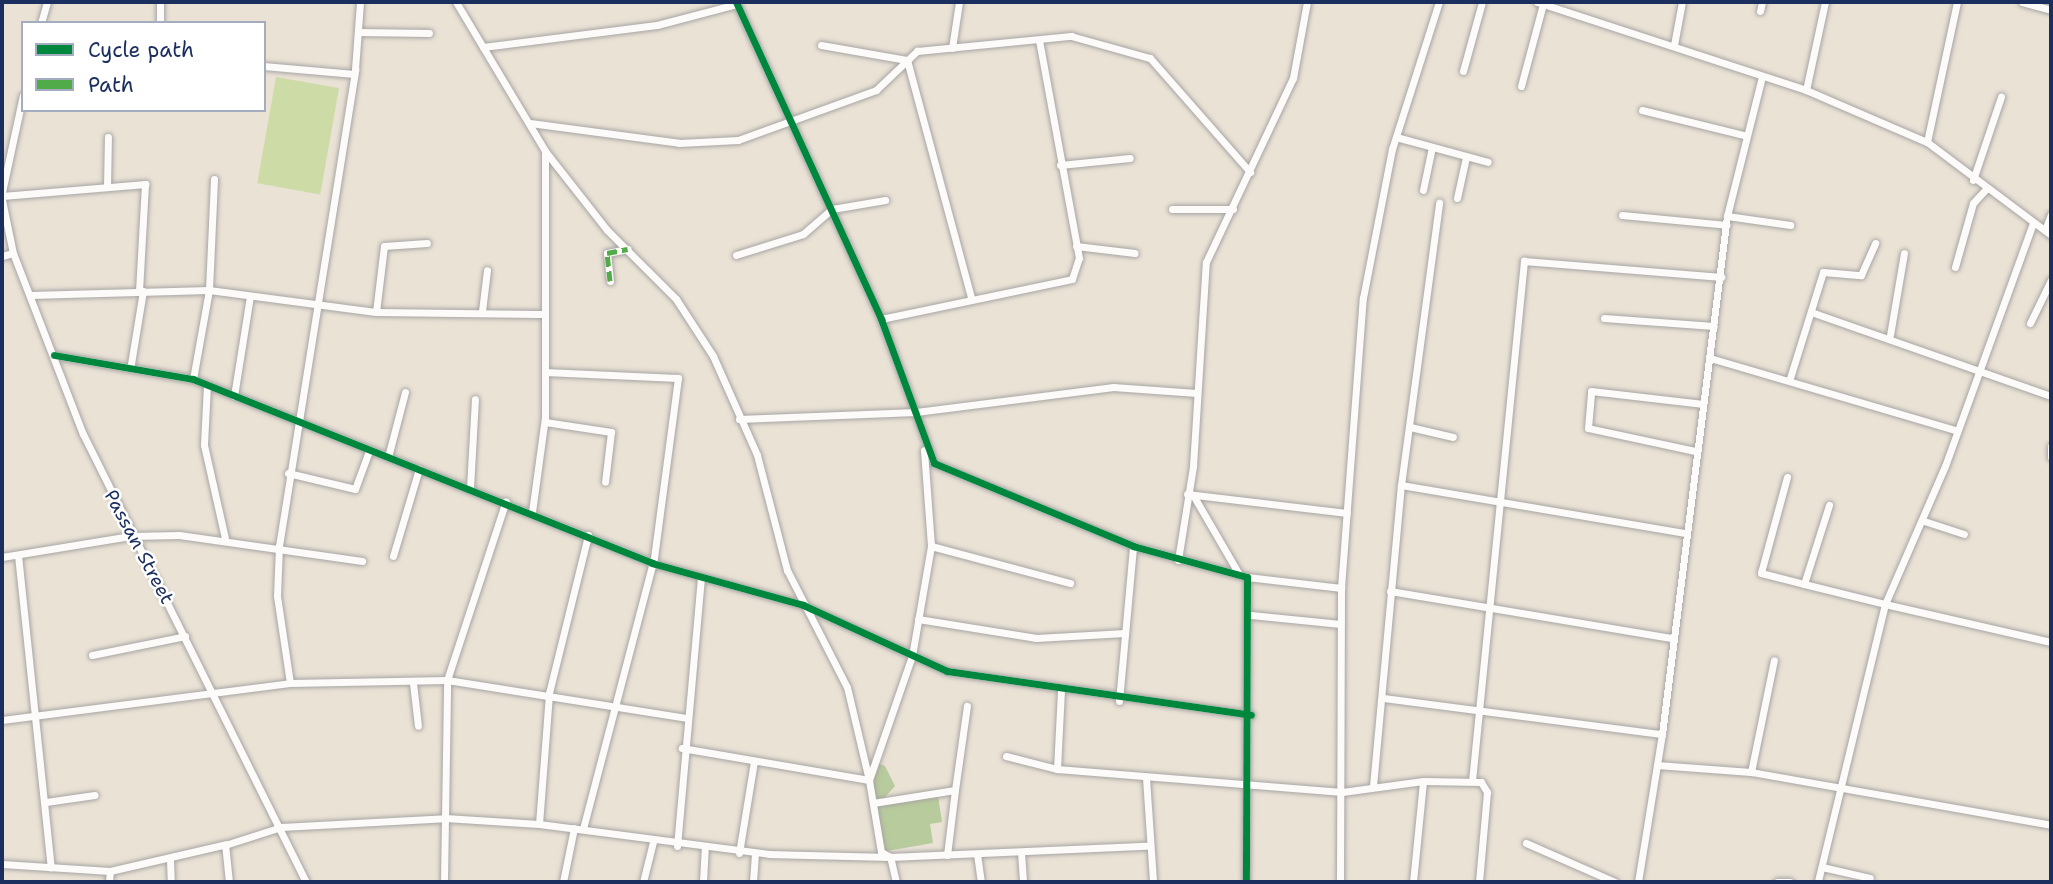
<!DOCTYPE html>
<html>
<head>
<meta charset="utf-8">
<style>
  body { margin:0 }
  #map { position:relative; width:2053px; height:884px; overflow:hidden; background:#eae2d5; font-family:"Shantell Sans",sans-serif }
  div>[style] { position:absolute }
  .green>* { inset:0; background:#cddca6; transform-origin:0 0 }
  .forest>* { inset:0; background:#b8cb9c }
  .roads { filter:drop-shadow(0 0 2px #a7a5a4) drop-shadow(0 0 2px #a7a5a4) }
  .minor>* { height:7px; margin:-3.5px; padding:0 3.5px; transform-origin:3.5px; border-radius:3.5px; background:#fcfbf9 }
  .quiet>* { height:5px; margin-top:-2.5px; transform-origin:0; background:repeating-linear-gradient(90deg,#52ab49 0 10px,transparent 0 15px) }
  .cycleway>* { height:7px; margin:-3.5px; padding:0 3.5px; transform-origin:3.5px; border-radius:3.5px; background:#00873e }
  span { translate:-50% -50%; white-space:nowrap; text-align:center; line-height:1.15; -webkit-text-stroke:5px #fff; paint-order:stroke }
  .street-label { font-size:19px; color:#1b2f5e }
  .frame { position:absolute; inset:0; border:4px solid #1b2f5e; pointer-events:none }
  .legend { position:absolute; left:21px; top:21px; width:245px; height:91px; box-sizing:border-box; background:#fff; border:2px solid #a4acbf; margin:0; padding:9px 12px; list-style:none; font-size:21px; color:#1b2f5e }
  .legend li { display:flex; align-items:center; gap:14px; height:35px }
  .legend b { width:35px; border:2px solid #a4acbf }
</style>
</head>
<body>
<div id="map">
  <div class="green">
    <i style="left:276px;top:77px;width:64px;height:108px;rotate:10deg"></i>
  </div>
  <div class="forest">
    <i style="clip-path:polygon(875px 762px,885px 766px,895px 786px,885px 797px,889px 804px,938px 796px,942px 822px,930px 824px,933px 843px,881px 852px,869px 780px)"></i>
  </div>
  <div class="roads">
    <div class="minor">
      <i style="left:456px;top:2px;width:174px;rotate:59.1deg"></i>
      <i style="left:545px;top:151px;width:100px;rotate:51.9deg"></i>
      <i style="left:607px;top:230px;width:98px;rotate:45deg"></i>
      <i style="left:676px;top:299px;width:68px;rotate:57deg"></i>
      <i style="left:713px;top:356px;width:108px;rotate:66deg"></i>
      <i style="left:757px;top:455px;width:119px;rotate:75.4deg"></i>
      <i style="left:787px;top:570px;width:131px;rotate:62.9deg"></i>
      <i style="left:847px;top:687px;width:96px;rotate:76.7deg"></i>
      <i style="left:869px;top:780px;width:190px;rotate:-170.3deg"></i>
      <i style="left:736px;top:2px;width:349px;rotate:65.4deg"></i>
      <i style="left:881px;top:319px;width:153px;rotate:69.8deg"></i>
      <i style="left:934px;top:463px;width:216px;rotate:22.6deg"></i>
      <i style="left:1133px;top:546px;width:118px;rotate:15.2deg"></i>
      <i style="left:1247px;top:577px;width:305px;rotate:90.2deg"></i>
      <i style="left:1537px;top:2px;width:283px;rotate:18.1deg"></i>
      <i style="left:1806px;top:90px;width:132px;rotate:23.3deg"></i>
      <i style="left:1927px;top:142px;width:155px;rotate:36.9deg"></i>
      <i style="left:2022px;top:2px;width:30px;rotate:15deg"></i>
      <i style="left:1760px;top:11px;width:9px;rotate:-77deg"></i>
      <i style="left:41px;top:23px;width:22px;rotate:-74deg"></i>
      <i style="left:160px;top:23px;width:21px;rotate:-90deg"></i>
      <i style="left:358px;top:32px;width:71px;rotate:0.8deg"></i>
      <i style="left:821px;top:45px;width:87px;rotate:9.9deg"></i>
      <i style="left:907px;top:60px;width:245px;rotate:74.9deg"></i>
      <i style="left:1674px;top:45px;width:44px;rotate:-79.5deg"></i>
      <i style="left:483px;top:47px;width:175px;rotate:-7.2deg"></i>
      <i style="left:657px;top:25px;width:83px;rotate:-14.7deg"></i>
      <i style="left:952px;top:48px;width:47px;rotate:-81.3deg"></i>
      <i style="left:264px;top:66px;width:90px;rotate:5.1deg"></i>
      <i style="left:1463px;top:71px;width:72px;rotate:-74.6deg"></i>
      <i style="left:1521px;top:86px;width:85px;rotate:-75deg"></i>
      <i style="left:1806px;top:90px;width:90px;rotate:-77.8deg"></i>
      <i style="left:1642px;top:110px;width:105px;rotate:13.8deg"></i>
      <i style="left:530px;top:123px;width:150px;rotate:7.6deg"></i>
      <i style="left:679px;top:143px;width:59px;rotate:-2.9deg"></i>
      <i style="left:738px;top:140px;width:147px;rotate:-19.9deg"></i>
      <i style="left:876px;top:90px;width:57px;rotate:-43.6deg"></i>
      <i style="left:917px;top:51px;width:155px;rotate:-5.6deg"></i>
      <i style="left:1071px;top:36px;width:82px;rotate:15.6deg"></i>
      <i style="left:1150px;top:58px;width:152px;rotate:48.7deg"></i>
      <i style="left:1396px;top:137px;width:95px;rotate:15.2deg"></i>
      <i style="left:1927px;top:142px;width:143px;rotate:-77.9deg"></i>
      <i style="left:1060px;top:165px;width:70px;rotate:-5.7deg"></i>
      <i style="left:1973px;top:180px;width:88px;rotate:-71.4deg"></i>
      <i style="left:107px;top:187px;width:50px;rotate:-88.9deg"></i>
      <i style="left:1423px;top:190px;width:44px;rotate:-78.2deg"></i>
      <i style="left:2px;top:192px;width:99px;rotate:-77.8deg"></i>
      <i style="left:2px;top:196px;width:144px;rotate:-4.8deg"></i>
      <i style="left:145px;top:184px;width:107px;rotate:93.2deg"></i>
      <i style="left:1457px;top:198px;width:42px;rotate:-77.6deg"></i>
      <i style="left:2px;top:200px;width:54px;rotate:78.3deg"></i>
      <i style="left:13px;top:253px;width:194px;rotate:68.9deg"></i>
      <i style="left:83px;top:434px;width:500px;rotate:63.54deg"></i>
      <i style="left:1172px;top:209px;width:61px"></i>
      <i style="left:1622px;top:215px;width:105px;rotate:5.4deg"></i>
      <i style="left:1727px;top:216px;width:64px;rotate:8.1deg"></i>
      <i style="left:2033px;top:223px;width:258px;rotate:109.9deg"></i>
      <i style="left:1945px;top:466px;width:150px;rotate:113.5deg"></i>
      <i style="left:1885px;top:604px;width:170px;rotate:12.9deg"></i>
      <i style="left:2045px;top:230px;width:17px;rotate:-69deg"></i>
      <i style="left:1076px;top:246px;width:59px;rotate:6.8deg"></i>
      <i style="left:736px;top:255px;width:70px;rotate:-17.4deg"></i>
      <i style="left:803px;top:234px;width:38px;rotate:-41deg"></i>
      <i style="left:832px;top:209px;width:54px;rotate:-9.6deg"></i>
      <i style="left:2px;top:256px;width:11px;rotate:-15deg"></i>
      <i style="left:1955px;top:267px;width:66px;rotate:-74.3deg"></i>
      <i style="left:1973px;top:203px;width:19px;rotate:-47deg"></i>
      <i style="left:610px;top:281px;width:28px;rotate:-96deg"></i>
      <i style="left:607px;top:253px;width:21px;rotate:-11deg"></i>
      <i style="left:30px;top:295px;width:179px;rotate:-1.6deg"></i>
      <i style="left:209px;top:290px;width:168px;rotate:7.5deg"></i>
      <i style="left:376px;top:312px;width:169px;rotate:0.7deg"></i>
      <i style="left:482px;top:311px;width:41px;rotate:-83deg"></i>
      <i style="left:376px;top:312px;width:66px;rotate:-83.1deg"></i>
      <i style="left:384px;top:246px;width:43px;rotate:-4deg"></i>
      <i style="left:1811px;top:312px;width:254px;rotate:19.3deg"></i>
      <i style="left:1604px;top:318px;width:110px;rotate:4.2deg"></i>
      <i style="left:881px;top:319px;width:195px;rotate:-11.8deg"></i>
      <i style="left:1072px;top:279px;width:22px;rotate:-72deg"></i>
      <i style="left:1079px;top:258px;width:221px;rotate:-100.4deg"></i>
      <i style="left:2030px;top:323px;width:48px;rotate:-64deg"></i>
      <i style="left:1890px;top:335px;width:83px;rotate:-80.3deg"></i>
      <i style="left:54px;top:355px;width:141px;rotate:9.8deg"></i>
      <i style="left:193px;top:379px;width:495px;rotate:21.8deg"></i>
      <i style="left:652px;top:563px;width:157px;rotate:15.5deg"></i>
      <i style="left:803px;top:605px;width:158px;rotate:24.6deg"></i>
      <i style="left:947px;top:671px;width:307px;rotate:8.2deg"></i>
      <i style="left:1710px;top:358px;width:254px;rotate:16.4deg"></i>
      <i style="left:131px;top:364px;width:74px;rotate:-80.7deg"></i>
      <i style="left:545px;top:372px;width:133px;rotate:2.6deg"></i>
      <i style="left:678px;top:378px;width:182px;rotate:97.6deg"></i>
      <i style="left:654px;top:558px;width:280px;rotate:104.7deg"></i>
      <i style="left:1790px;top:378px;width:111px;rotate:-72.7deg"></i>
      <i style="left:1823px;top:272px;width:38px;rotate:5deg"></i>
      <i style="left:1861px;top:275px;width:35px;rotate:-66deg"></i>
      <i style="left:193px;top:379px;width:90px;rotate:-79.8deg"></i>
      <i style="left:209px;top:290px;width:111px;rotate:-87.4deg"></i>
      <i style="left:207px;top:385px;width:60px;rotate:92.9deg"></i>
      <i style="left:204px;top:445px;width:95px;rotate:77.3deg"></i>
      <i style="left:234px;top:396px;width:101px;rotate:-80.9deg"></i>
      <i style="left:739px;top:419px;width:177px;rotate:-2.3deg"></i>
      <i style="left:916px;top:412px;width:199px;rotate:-7.2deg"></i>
      <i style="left:1113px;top:387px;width:84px;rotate:4.1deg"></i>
      <i style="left:545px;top:422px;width:67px;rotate:8.6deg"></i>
      <i style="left:611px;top:432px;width:50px;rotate:96.8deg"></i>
      <i style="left:1410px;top:427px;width:44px;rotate:13.1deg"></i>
      <i style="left:2051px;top:446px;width:11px;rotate:90deg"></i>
      <i style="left:1695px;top:451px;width:109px;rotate:-167.9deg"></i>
      <i style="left:1588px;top:428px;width:37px;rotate:-85deg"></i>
      <i style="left:1591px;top:391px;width:113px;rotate:6.6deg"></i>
      <i style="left:388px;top:457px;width:67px;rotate:-75.3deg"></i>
      <i style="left:288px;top:473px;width:69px;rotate:13.4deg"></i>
      <i style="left:355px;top:489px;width:40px;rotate:-69.8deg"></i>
      <i style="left:1787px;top:477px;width:99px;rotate:105.2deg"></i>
      <i style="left:1761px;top:573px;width:44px;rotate:14.3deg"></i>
      <i style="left:1804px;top:584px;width:83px;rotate:-72.4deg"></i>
      <i style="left:1401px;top:485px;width:287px;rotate:9.6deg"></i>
      <i style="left:470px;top:488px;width:89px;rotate:-86.8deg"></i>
      <i style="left:1187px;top:494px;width:161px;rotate:6.8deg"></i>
      <i style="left:1193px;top:495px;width:91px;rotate:59.8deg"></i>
      <i style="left:532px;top:512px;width:96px;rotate:-82.2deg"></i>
      <i style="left:545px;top:417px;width:265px;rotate:-90deg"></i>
      <i style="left:1924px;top:521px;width:42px;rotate:18deg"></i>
      <i style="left:931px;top:546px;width:144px;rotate:14.9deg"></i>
      <i style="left:18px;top:555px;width:314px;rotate:84deg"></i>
      <i style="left:393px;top:556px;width:91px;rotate:-73.4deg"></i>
      <i style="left:2px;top:557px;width:130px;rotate:-9.3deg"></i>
      <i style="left:130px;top:536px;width:49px;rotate:-1.2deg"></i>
      <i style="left:179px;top:535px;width:185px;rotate:8.1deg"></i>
      <i style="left:1178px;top:560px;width:95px;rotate:-80.9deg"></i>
      <i style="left:1193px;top:466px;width:204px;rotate:-86.4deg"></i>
      <i style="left:1206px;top:262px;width:204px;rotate:-64.7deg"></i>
      <i style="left:1293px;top:78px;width:77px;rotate:-79.6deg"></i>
      <i style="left:1247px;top:577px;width:95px;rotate:6.7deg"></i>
      <i style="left:1804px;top:584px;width:83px;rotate:13.9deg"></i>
      <i style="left:1885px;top:604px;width:286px;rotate:103.6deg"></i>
      <i style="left:1390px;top:591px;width:285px;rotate:9.5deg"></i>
      <i style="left:1251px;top:615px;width:90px;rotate:5.7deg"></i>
      <i style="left:918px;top:619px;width:120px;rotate:9.1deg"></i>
      <i style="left:1036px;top:638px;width:89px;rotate:-3.2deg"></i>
      <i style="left:92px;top:655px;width:95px;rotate:-11.5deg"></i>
      <i style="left:290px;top:683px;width:88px;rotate:-98.5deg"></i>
      <i style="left:277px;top:596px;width:50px;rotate:-87.7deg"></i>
      <i style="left:279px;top:546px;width:483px;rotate:-80.9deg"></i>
      <i style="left:355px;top:69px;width:67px;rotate:-85.7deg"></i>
      <i style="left:413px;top:683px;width:43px;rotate:83.4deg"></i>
      <i style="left:1383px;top:698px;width:281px;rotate:7.4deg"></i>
      <i style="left:1662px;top:734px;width:522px;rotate:-82.85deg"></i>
      <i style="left:1727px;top:216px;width:143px;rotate:-75.9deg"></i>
      <i style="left:1119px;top:701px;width:156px;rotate:-84.8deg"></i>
      <i style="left:2px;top:720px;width:290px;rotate:-7.3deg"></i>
      <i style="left:290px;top:683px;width:157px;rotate:-1.1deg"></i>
      <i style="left:447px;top:680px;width:242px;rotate:9deg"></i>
      <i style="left:1006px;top:756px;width:53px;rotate:14.3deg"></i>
      <i style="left:1057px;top:769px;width:286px;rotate:4.6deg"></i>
      <i style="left:1342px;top:792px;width:82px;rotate:-7.7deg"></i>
      <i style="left:1423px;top:781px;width:58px;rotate:1deg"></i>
      <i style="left:1481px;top:782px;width:12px;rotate:59deg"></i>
      <i style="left:1487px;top:792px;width:90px;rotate:95.1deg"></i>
      <i style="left:1657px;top:765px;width:94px;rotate:4.3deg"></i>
      <i style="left:1751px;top:772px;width:305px;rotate:10deg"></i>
      <i style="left:1057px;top:769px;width:78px;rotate:-87.1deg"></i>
      <i style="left:1751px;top:772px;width:114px;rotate:-78.4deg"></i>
      <i style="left:1146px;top:778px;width:104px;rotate:86.1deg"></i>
      <i style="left:1472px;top:781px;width:523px;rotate:-84.29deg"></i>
      <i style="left:1524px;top:261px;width:198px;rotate:4.6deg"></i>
      <i style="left:1373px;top:786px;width:302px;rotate:-84.7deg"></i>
      <i style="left:1401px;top:485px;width:285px;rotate:-82.3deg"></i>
      <i style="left:46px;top:802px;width:49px;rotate:-8.3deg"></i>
      <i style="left:873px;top:803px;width:83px;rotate:-9deg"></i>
      <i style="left:955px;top:790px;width:85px;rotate:-81.9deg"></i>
      <i style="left:539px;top:824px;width:131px;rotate:-85.6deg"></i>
      <i style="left:549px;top:693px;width:163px;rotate:-76.1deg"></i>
      <i style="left:1526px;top:843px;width:97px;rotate:23.7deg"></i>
      <i style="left:677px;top:846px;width:270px;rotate:-84.9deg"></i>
      <i style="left:1021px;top:852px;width:30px;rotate:86deg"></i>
      <i style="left:739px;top:853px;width:93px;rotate:-80.7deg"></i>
      <i style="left:977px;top:854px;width:28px;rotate:82deg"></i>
      <i style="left:947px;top:855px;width:65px;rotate:-83deg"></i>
      <i style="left:170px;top:859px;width:23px;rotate:88deg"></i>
      <i style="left:2px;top:864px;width:108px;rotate:3.7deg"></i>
      <i style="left:110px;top:871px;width:120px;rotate:-13deg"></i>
      <i style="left:1822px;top:867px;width:49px;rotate:12.9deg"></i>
      <i style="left:109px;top:882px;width:11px;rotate:-85deg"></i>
      <i style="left:229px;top:882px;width:37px;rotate:-96deg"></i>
      <i style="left:225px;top:845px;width:59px;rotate:-17.8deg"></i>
      <i style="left:281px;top:827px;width:164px;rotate:-3.1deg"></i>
      <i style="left:445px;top:818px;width:94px;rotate:3.7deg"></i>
      <i style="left:539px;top:824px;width:232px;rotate:7.4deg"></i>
      <i style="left:769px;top:854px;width:121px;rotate:1.4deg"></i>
      <i style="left:890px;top:857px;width:256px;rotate:-2.5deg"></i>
      <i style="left:444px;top:882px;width:202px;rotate:-89.1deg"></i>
      <i style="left:447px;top:680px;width:188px;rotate:-71.8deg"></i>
      <i style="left:563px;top:882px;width:55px;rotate:-78.5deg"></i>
      <i style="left:643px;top:882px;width:41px;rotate:-76deg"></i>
      <i style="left:703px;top:882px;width:33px;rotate:-87deg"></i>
      <i style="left:753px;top:882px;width:28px;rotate:-86deg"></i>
      <i style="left:896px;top:882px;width:26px;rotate:-103deg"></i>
      <i style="left:890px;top:857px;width:10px;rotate:-151deg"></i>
      <i style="left:881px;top:852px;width:73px;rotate:-99.5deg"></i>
      <i style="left:869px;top:780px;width:131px;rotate:-70.9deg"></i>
      <i style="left:912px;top:656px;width:112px;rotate:-80.2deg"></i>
      <i style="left:931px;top:546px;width:96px;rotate:-94.2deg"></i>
      <i style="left:1340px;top:882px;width:294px;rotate:-89.8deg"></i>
      <i style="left:1341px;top:588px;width:291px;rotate:-85.7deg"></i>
      <i style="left:1363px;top:298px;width:152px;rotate:-79deg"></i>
      <i style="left:1392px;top:149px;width:154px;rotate:-72.3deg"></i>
      <i style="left:1413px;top:882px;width:101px;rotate:-84.3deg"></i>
      <i style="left:1638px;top:882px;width:150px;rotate:-80.8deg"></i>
      <i style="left:1777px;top:882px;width:13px"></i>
    </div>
  </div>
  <div class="quiet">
    <i style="left:610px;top:281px;width:28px;rotate:-96deg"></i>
    <i style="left:607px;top:253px;width:21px;rotate:-11deg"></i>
  </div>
  <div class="cycleway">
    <i style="left:736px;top:2px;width:349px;rotate:65.4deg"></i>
    <i style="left:881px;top:319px;width:153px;rotate:69.8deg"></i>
    <i style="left:934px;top:463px;width:216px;rotate:22.6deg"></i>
    <i style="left:1133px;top:546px;width:118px;rotate:15.2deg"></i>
    <i style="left:1247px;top:577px;width:305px;rotate:90.2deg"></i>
    <i style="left:54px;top:355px;width:141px;rotate:9.8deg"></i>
    <i style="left:193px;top:379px;width:495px;rotate:21.8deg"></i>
    <i style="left:652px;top:563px;width:157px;rotate:15.5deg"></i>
    <i style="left:803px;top:605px;width:158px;rotate:24.6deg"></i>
    <i style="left:947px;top:671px;width:307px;rotate:8.2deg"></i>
  </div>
  <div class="street-label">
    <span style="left:139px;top:547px;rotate:62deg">Passan Street</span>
  </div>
  <div class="frame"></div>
  <ul class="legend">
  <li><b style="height:9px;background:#00873e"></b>Cycle path</li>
  <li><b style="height:9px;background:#52ab49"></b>Path</li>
  </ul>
</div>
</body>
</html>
